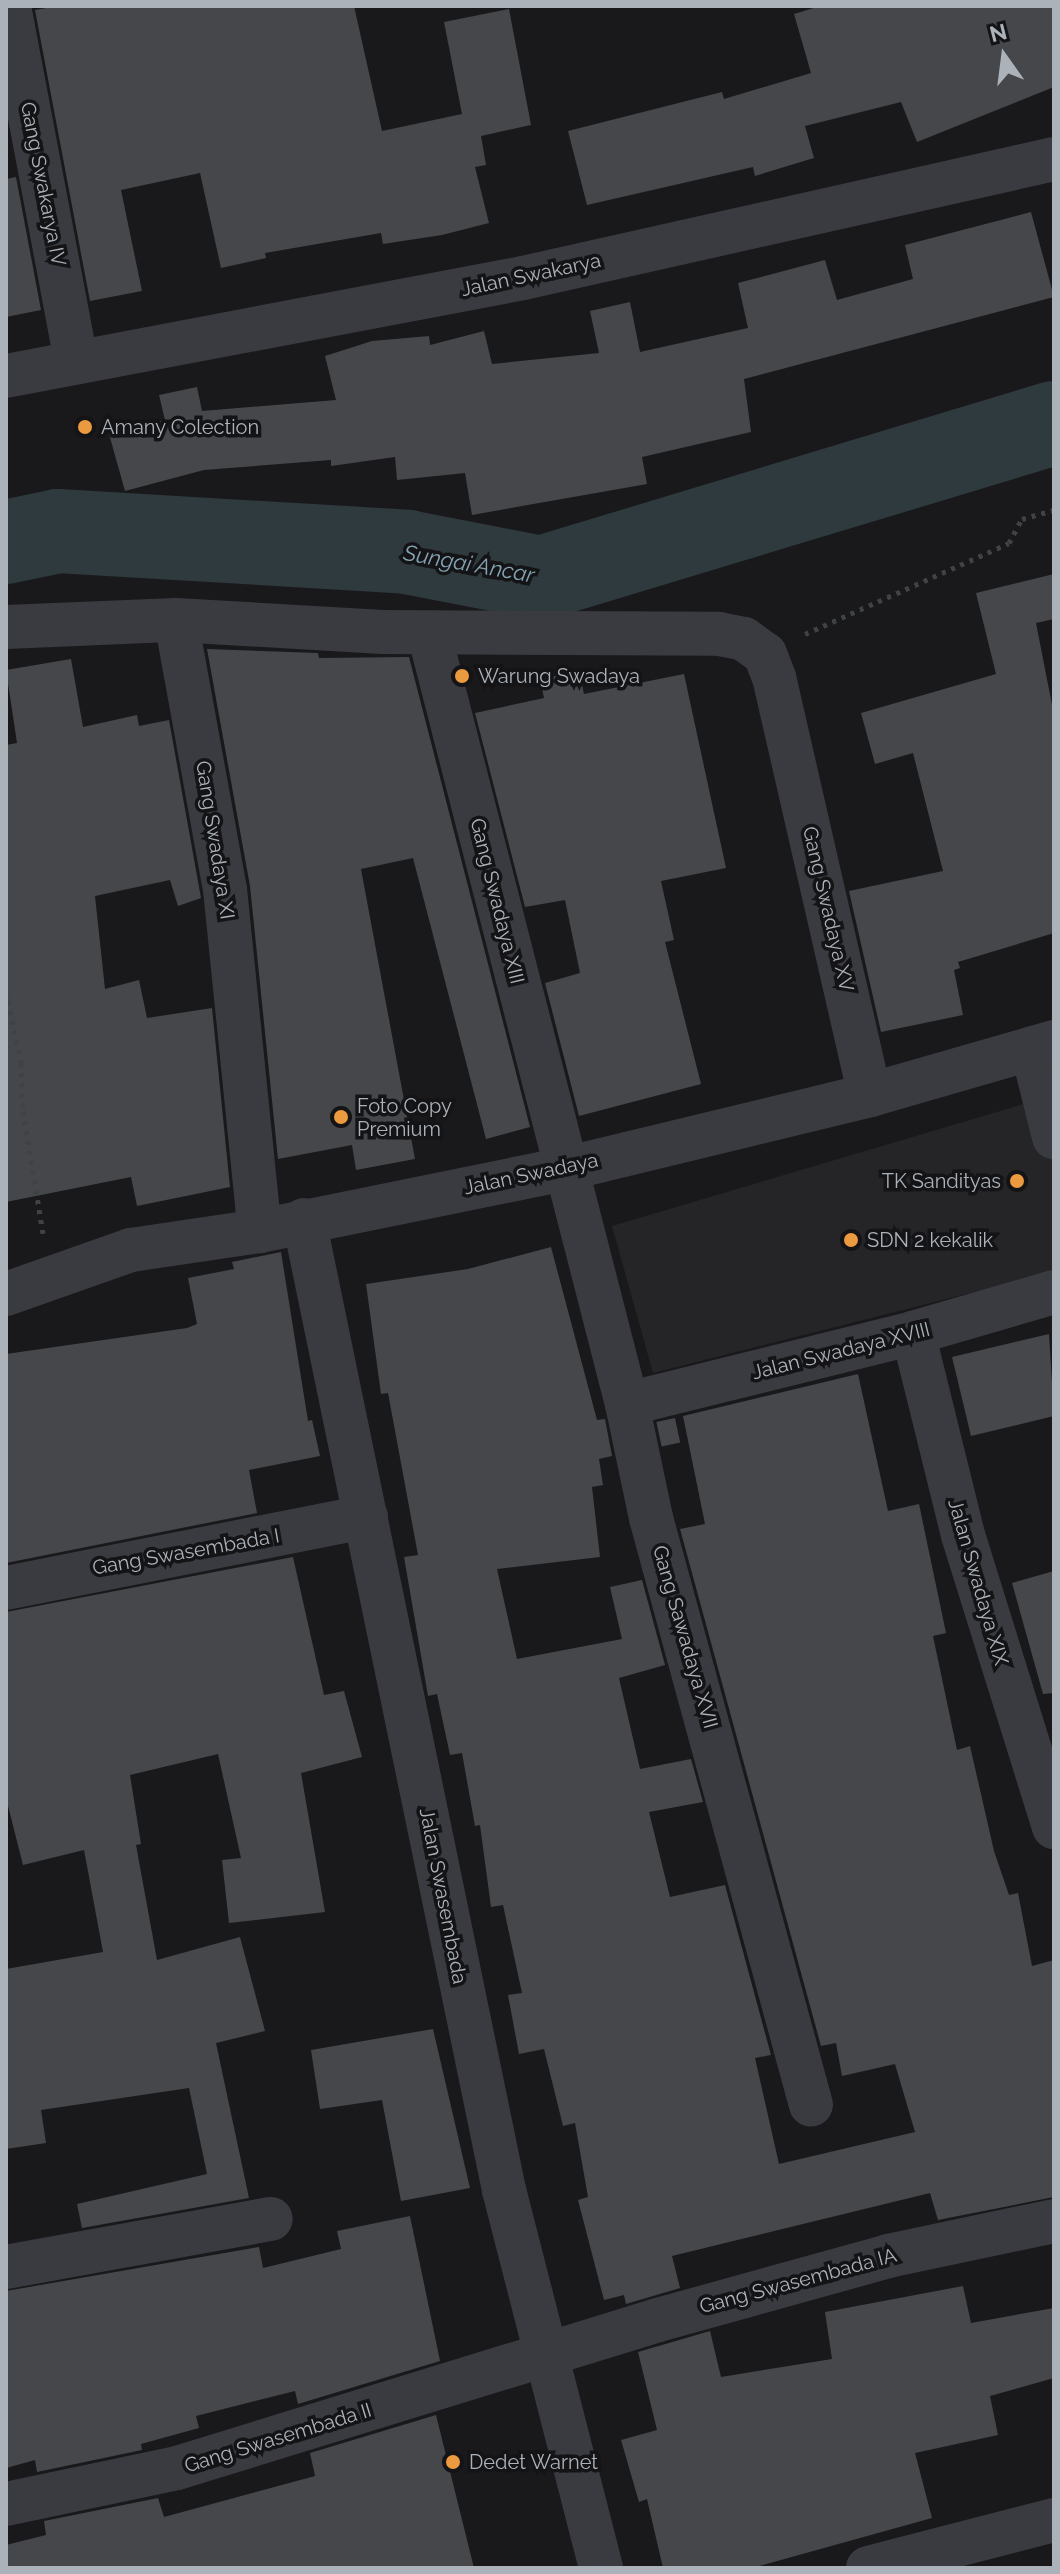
<!DOCTYPE html>
<html>
<head>
<meta charset="utf-8">
<style>
  body { margin:0 }
  #map { position:relative; width:1060px; height:2574px; overflow:hidden; background:#19191b; font-family:Raleway,sans-serif }
  div>[style] { position:absolute }
  .built>* { inset:0; background:#252528 }
  .river>* { height:84px; margin:-42px; padding:0 42px; transform-origin:42px; border-radius:42px; background:#2f3a3e }
  .building>* { inset:0; background:#45474b; transform-origin:0 0 }
  .path>* { height:5px; margin-top:-2.5px; transform-origin:0; background:repeating-linear-gradient(90deg,#404346 0 4px,transparent 0 10px) }
  .minor>* { height:44px; margin:-22px; padding:0 22px; transform-origin:22px; border-radius:22px; background:#3a3b40 }
  .dots>* { width:22px; height:22px; translate:-50% -50%; box-sizing:border-box; border:4px solid #141416; border-radius:50% }
  span { translate:-50% -50%; white-space:nowrap; text-align:center; line-height:1.15; -webkit-text-stroke:7px #141416; paint-order:stroke }
  .street-label { font-size:20px; color:#abb2ba }
  .poi-label { font-size:20px; color:#abb2ba }
  .left { translate:0 -50%; text-align:left }
  .right { translate:-100% -50%; text-align:right }
  .water-label { font-size:22px; color:#84a4b3; font-style:italic }
  .frame { position:absolute; inset:0; border:8px solid #abb2ba; pointer-events:none }
  .north { position:absolute; left:964px; top:16px; width:80px; height:80px; -webkit-text-stroke:6px #141416; paint-order:stroke; rotate:346deg; font-size:22px; font-weight:700; line-height:32px; text-align:center; color:#abb2ba }
  .north::after { content:''; display:block; margin:auto; width:28px; height:36px; background:#abb2ba; clip-path:polygon(50% 0,100% 100%,50% 72%,0 100%) }
</style>
</head>
<body>
<div id="map">
  <div class="built">
    <i style="clip-path:polygon(1037px 1100px,1054px 1146px,1054px 1272px,653px 1373px,612px 1226px)"></i>
  </div>
  <div class="river">
    <i style="left:6px;top:542px;width:53px;rotate:-11.9deg"></i>
    <i style="left:58px;top:531px;width:350px;rotate:3.4deg"></i>
    <i style="left:407px;top:552px;width:136px;rotate:11deg"></i>
    <i style="left:541px;top:578px;width:536px;rotate:-16.81deg"></i>
  </div>
  <div class="building">
    <i style="clip-path:polygon(57px 6px,354px 6px,382px 131px,462px 114px,444px 22px,509px 9px,531px 125px,481px 136px,486px 165px,475px 167px,489px 223px,442px 235px,383px 244px,381px 233px,265px 253px,266px 258px,221px 268px,200px 173px,121px 190px,142px 291px,90px 301px,35px 10px)"></i>
    <i style="clip-path:polygon(820px 6px,1054px 6px,1054px 87px,917px 142px,901px 102px,805px 126px,814px 158px,755px 176px,753px 167px,587px 205px,568px 131px,722px 92px,724px 99px,811px 73px,794px 14px)"></i>
    <i style="clip-path:polygon(16px 177px,41px 310px,6px 317px,6px 179px)"></i>
    <i style="clip-path:polygon(1031px 212px,1054px 297px,744px 379px,751px 432px,642px 457px,647px 484px,472px 515px,465px 473px,397px 480px,395px 457px,331px 466px,331px 460px,204px 470px,125px 491px,109px 434px,165px 420px,159px 395px,197px 387px,202px 411px,336px 400px,325px 356px,372px 341px,429px 336px,430px 345px,484px 331px,492px 364px,599px 353px,590px 311px,630px 302px,640px 352px,748px 328px,738px 283px,825px 260px,837px 300px,913px 279px,905px 245px)"></i>
    <i style="clip-path:polygon(1054px 574px,1054px 619px,1036px 623px,1054px 715px,1054px 933px,958px 962px,960px 968px,954px 970px,963px 1015px,881px 1032px,849px 891px,943px 871px,913px 753px,875px 764px,861px 713px,996px 674px,976px 593px)"></i>
    <i style="clip-path:polygon(207px 649px,318px 653px,319px 658px,409px 657px,530px 1127px,486px 1139px,413px 858px,361px 869px,415px 1159px,356px 1170px,352px 1145px,278px 1159px,250px 886px)"></i>
    <i style="clip-path:polygon(71px 659px,83px 727px,137px 715px,139px 726px,169px 720px,201px 898px,178px 906px,170px 880px,95px 896px,105px 989px,139px 980px,147px 1018px,212px 1008px,230px 1187px,137px 1206px,131px 1177px,6px 1202px,6px 745px,17px 743px,6px 670px)"></i>
    <i style="clip-path:polygon(579px 671px,584px 694px,684px 674px,726px 868px,661px 881px,674px 940px,665px 942px,701px 1084px,579px 1116px,545px 983px,580px 973px,565px 900px,525px 907px,475px 713px,544px 698px,540px 679px)"></i>
    <i style="clip-path:polygon(551px 1247px,597px 1420px,605px 1419px,612px 1456px,599px 1459px,603px 1485px,592px 1487px,600px 1557px,497px 1569px,517px 1659px,622px 1639px,610px 1587px,642px 1580px,665px 1665px,619px 1678px,640px 1769px,691px 1759px,703px 1802px,649px 1812px,670px 1897px,725px 1885px,771px 2055px,755px 2058px,779px 2164px,915px 2132px,895px 2064px,842px 2076px,836px 2043px,821px 2046px,680px 1529px,705px 1524px,683px 1416px,858px 1374px,888px 1511px,919px 1504px,946px 1633px,933px 1636px,957px 1750px,970px 1746px,994px 1851px,1009px 1895px,1018px 1893px,1032px 1966px,1054px 1960px,1054px 2197px,938px 2220px,930px 2193px,672px 2256px,680px 2288px,626px 2304px,624px 2295px,604px 2300px,578px 2200px,588px 2197px,575px 2123px,563px 2126px,544px 2049px,519px 2054px,508px 1995px,522px 1993px,503px 1905px,491px 1907px,480px 1825px,475px 1826px,462px 1753px,450px 1755px,437px 1694px,428px 1696px,404px 1557px,418px 1555px,388px 1393px,381px 1394px,366px 1284px,468px 1269px)"></i>
    <i style="clip-path:polygon(281px 1252px,308px 1421px,312px 1420px,320px 1456px,249px 1470px,257px 1513px,6px 1563px,6px 1354px,187px 1328px,197px 1324px,188px 1278px,234px 1269px,232px 1262px)"></i>
    <i style="clip-path:polygon(1049px 1334px,1054px 1416px,971px 1436px,952px 1357px)"></i>
    <i style="left:675px;top:1418px;width:25px;height:19px;rotate:78deg"></i>
    <i style="clip-path:polygon(293px 1557px,324px 1695px,344px 1691px,362px 1757px,301px 1773px,325px 1912px,229px 1923px,222px 1860px,241px 1858px,218px 1754px,130px 1775px,141px 1844px,136px 1845px,157px 1960px,240px 1937px,265px 2031px,216px 2043px,249px 2198px,82px 2228px,77px 2204px,207px 2174px,189px 2088px,41px 2110px,46px 2143px,6px 2149px,6px 1969px,103px 1952px,84px 1850px,23px 1865px,6px 1798px,6px 1612px)"></i>
    <i style="clip-path:polygon(1054px 1571px,1054px 1693px,1043px 1694px,1012px 1583px)"></i>
    <i style="clip-path:polygon(433px 2029px,470px 2188px,401px 2201px,382px 2100px,320px 2109px,311px 2050px)"></i>
    <i style="clip-path:polygon(410px 2216px,440px 2361px,298px 2404px,295px 2391px,196px 2416px,199px 2428px,141px 2444px,142px 2450px,37px 2472px,35px 2460px,6px 2468px,6px 2291px,259px 2247px,263px 2268px,341px 2249px,337px 2231px)"></i>
    <i style="clip-path:polygon(963px 2286px,971px 2323px,1054px 2308px,1054px 2378px,990px 2396px,998px 2435px,915px 2453px,932px 2518px,752px 2568px,663px 2568px,647px 2499px,639px 2502px,621px 2440px,657px 2430px,638px 2352px,710px 2331px,721px 2377px,832px 2359px,825px 2312px)"></i>
    <i style="clip-path:polygon(436px 2415px,474px 2568px,6px 2568px,6px 2545px,46px 2535px,44px 2521px,158px 2498px,164px 2517px,315px 2476px,310px 2453px)"></i>
  </div>
  <div class="path">
    <i style="left:805px;top:634px;width:223px;rotate:-24deg"></i>
    <i style="left:1009px;top:543px;width:27px;rotate:-62deg"></i>
    <i style="left:1022px;top:519px;width:33px;rotate:-16deg"></i>
    <i style="left:6px;top:991px;width:74px;rotate:78.2deg"></i>
    <i style="left:21px;top:1063px;width:48px;rotate:87.6deg"></i>
    <i style="left:23px;top:1111px;width:124px;rotate:80.7deg"></i>
  </div>
  <div class="minor">
    <i style="left:9px;top:6px;width:362px;rotate:79.3deg"></i>
    <i style="left:6px;top:376px;width:526px;rotate:-10.73deg"></i>
    <i style="left:523px;top:278px;width:544px;rotate:-12.63deg"></i>
    <i style="left:176px;top:620px;width:273px;rotate:79.7deg"></i>
    <i style="left:225px;top:889px;width:344px;rotate:84.2deg"></i>
    <i style="left:6px;top:627px;width:170px;rotate:-2.4deg"></i>
    <i style="left:176px;top:620px;width:207px;rotate:3.3deg"></i>
    <i style="left:383px;top:632px;width:336px;rotate:0.3deg"></i>
    <i style="left:719px;top:634px;width:25px;rotate:11deg"></i>
    <i style="left:744px;top:639px;width:26px;rotate:36deg"></i>
    <i style="left:765px;top:654px;width:25px;rotate:69deg"></i>
    <i style="left:774px;top:677px;width:429px;rotate:77.1deg"></i>
    <i style="left:429px;top:633px;width:796px;rotate:75.6deg"></i>
    <i style="left:627px;top:1404px;width:116px;rotate:78.1deg"></i>
    <i style="left:651px;top:1518px;width:608px;rotate:74.75deg"></i>
    <i style="left:1032px;top:1049px;width:91px;rotate:76deg"></i>
    <i style="left:304px;top:1220px;width:990px;rotate:78.35deg"></i>
    <i style="left:504px;top:2190px;width:390px;rotate:75.6deg"></i>
    <i style="left:6px;top:1294px;width:133px;rotate:-19.4deg"></i>
    <i style="left:131px;top:1250px;width:130px;rotate:-8.4deg"></i>
    <i style="left:260px;top:1231px;width:311px;rotate:-11.5deg"></i>
    <i style="left:565px;top:1169px;width:314px;rotate:-13.6deg"></i>
    <i style="left:870px;top:1095px;width:191px;rotate:-16.1deg"></i>
    <i style="left:913px;top:1333px;width:208px;rotate:76.1deg"></i>
    <i style="left:963px;top:1535px;width:306px;rotate:72.7deg"></i>
    <i style="left:627px;top:1404px;width:295px;rotate:-13.9deg"></i>
    <i style="left:913px;top:1333px;width:147px;rotate:-16.2deg"></i>
    <i style="left:6px;top:1588px;width:367px;rotate:-11.2deg"></i>
    <i style="left:6px;top:2267px;width:269px;rotate:-10.3deg"></i>
    <i style="left:6px;top:2504px;width:175px;rotate:-11.9deg"></i>
    <i style="left:177px;top:2468px;width:503px;rotate:-17.1deg"></i>
    <i style="left:658px;top:2320px;width:239px;rotate:-15.5deg"></i>
    <i style="left:888px;top:2256px;width:170px;rotate:-11.9deg"></i>
    <i style="left:868px;top:2568px;width:192px;rotate:-14.5deg"></i>
  </div>
  <div class="dots">
    <i style="left:85px;top:427px;background:#ec9a3f"></i>
    <i style="left:462px;top:676px;background:#ec9a3f"></i>
    <i style="left:341px;top:1117px;background:#ec9a3f"></i>
    <i style="left:1017px;top:1181px;background:#ec9a3f"></i>
    <i style="left:851px;top:1240px;background:#ec9a3f"></i>
    <i style="left:453px;top:2462px;background:#ec9a3f"></i>
  </div>
  <div class="street-label">
    <span style="left:43px;top:184px;rotate:79deg">Gang Swakarya IV</span>
    <span style="left:531px;top:275px;rotate:-12deg">Jalan Swakarya</span>
    <span style="left:215px;top:840px;rotate:81deg">Gang Swadaya XI</span>
    <span style="left:497px;top:901px;rotate:76deg">Gang Swadaya XIII</span>
    <span style="left:828px;top:909px;rotate:77deg">Gang Swadaya XV</span>
    <span style="left:531px;top:1174px;rotate:-12deg">Jalan Swadaya</span>
    <span style="left:841px;top:1351px;rotate:-14deg">Jalan Swadaya XVIII</span>
    <span style="left:186px;top:1552px;rotate:-10deg">Gang Swasembada I</span>
    <span style="left:978px;top:1582px;rotate:74deg">Jalan Swadaya XIX</span>
    <span style="left:685px;top:1637px;rotate:74deg">Gang Sawadaya XVII</span>
    <span style="left:443px;top:1896px;rotate:79deg">Jalan Swasembada</span>
    <span style="left:798px;top:2281px;rotate:-15deg">Gang Swasembada IA</span>
    <span style="left:278px;top:2438px;rotate:-17deg">Gang Swasembada II</span>
  </div>
  <div class="poi-label">
    <span class="left" style="left:101px;top:427px">Amany Colection</span>
    <span class="left" style="left:478px;top:676px">Warung Swadaya</span>
    <span class="left" style="left:357px;top:1118px">Foto Copy<br>Premium</span>
    <span class="right" style="left:1001px;top:1181px">TK Sandityas</span>
    <span class="left" style="left:867px;top:1240px">SDN 2 kekalik</span>
    <span class="left" style="left:469px;top:2462px">Dedet Warnet</span>
  </div>
  <div class="water-label">
    <span style="left:469px;top:564px;rotate:10deg">Sungai Ancar</span>
  </div>
  <div class="frame"></div>
  <div class="north">N</div>
</div>
</body>
</html>
